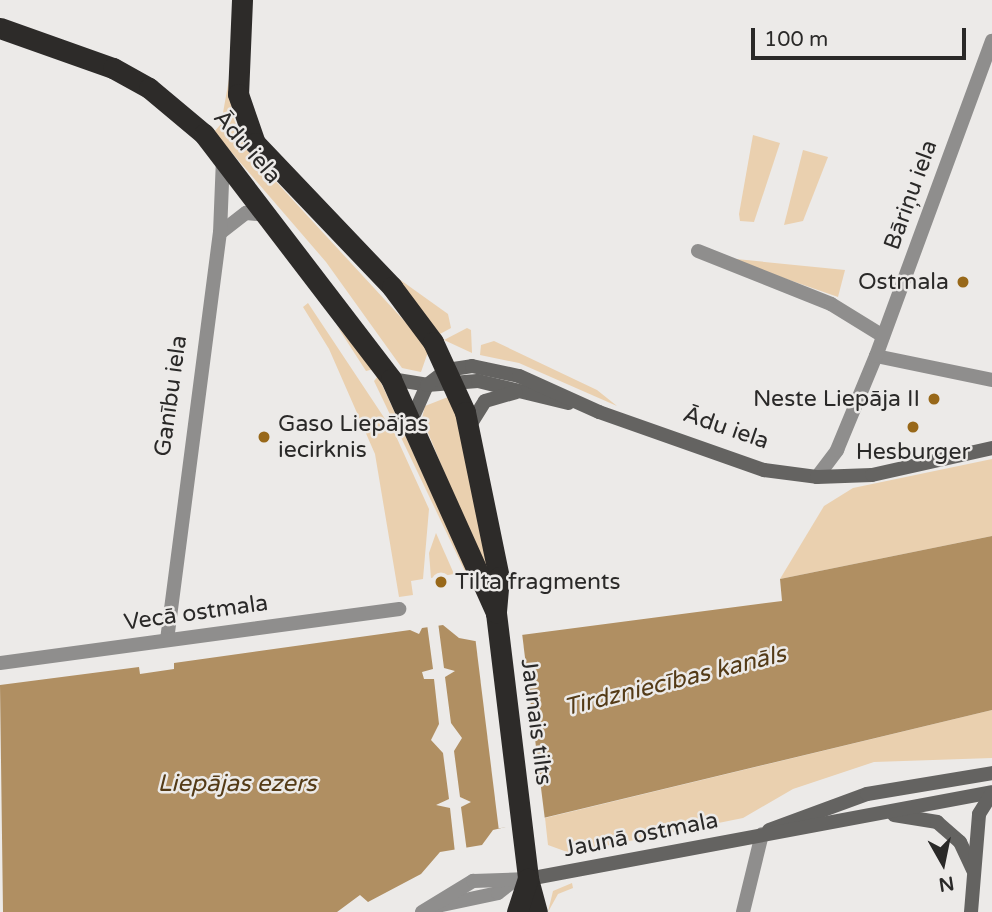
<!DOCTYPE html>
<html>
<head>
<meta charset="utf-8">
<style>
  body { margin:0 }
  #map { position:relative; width:992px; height:912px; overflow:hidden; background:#eceae8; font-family:"Varela Round",sans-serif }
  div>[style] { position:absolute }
  .green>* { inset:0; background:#ead0af }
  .water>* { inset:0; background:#b08f62 }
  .pier>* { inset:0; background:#eceae8; transform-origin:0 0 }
  .street>* { height:14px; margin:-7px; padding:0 7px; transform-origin:7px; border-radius:7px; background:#8f8e8d }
  .secondary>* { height:14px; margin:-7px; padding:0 7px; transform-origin:7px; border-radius:7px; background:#646361 }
  .highway>* { height:21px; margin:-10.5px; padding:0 10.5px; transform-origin:10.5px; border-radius:10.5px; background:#2d2b29 }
  .dots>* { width:19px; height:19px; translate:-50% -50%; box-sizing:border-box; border:4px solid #eceae8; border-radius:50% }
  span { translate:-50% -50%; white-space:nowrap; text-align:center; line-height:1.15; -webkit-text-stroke:5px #eceae8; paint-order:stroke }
  .street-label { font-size:23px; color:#2a2928 }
  .poi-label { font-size:23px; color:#2a2928 }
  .right { translate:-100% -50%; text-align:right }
  .left { translate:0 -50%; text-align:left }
  .water-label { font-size:24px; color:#543b17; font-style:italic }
  .north { position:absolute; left:908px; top:828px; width:70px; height:70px; -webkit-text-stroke:5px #eceae8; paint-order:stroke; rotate:171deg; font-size:19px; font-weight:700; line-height:28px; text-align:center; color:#2a2928 }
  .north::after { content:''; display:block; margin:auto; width:24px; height:32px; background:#2a2928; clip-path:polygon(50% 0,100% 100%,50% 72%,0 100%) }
  .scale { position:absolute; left:751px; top:28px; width:215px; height:32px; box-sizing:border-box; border:4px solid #2a2928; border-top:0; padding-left:9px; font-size:21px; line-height:24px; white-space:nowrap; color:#2a2928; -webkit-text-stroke:5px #eceae8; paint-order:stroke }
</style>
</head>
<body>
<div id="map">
  <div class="green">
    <i style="clip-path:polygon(229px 79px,232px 114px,245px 148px,421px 339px,428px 352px,421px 372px,402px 368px,326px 262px,214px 132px,221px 124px)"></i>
    <i style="clip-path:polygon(753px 135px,780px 143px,754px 222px,740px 221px,739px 214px)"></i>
    <i style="clip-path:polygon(803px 150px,828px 157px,803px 221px,784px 225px)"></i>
    <i style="clip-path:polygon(726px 258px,845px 270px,838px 297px)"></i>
    <i style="clip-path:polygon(392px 274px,448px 314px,451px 328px,440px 334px)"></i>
    <i style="clip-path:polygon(308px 303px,395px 434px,429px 509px,423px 579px,411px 581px,413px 595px,399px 597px,375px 454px,329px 349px,303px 307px)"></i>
    <i style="clip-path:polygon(337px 326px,355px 347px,374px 369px,366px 371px)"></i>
    <i style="clip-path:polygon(467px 328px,471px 330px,472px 353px,444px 340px)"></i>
    <i style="clip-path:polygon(494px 341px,597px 390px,617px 406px,519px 363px,480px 355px,481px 345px)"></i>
    <i style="clip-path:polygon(378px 376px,469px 575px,472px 586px,374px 381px)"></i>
    <i style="clip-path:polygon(448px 397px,466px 429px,489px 582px,422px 418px,425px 406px)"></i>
    <i style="clip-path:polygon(992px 459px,992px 536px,780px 579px,824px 506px,853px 488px)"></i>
    <i style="clip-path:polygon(436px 533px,454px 574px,431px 578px,429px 553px)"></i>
    <i style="clip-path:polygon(992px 710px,992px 758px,874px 762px,793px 789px,743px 818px,570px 853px,548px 845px,545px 818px)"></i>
    <i style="clip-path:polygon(572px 883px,573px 888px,558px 894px,548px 912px,553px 891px)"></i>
  </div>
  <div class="water">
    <i style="clip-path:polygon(992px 536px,992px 710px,493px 830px,482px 845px,440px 852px,421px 874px,368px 902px,360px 895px,337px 912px,3px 912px,0 685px,139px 667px,140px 674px,174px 669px,174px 663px,410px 630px,419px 634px,422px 628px,443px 625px,459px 638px,475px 641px,782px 601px,780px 579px)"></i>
  </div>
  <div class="pier">
    <i style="clip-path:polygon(438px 622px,444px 668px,455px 671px,445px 677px,451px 723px,462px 738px,454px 751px,460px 797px,471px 802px,461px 807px,467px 852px,455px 853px,450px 808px,436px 805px,449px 799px,443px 753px,431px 740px,439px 724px,434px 679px,424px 679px,422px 672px,433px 669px,427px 624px)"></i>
    <i style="left:522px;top:633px;width:191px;height:47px;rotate:83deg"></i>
  </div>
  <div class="street">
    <i style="left:220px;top:233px;width:33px;rotate:-38deg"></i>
    <i style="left:246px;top:213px;width:24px;rotate:5deg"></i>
    <i style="left:698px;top:251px;width:143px;rotate:21.7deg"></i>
    <i style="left:831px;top:304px;width:61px;rotate:31.6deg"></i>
    <i style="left:876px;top:356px;width:118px;rotate:11.7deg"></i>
    <i style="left:817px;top:477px;width:34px;rotate:-53deg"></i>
    <i style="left:837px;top:450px;width:102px;rotate:-67.5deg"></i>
    <i style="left:876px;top:356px;width:336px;rotate:-69.8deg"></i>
    <i style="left:167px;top:640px;width:410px;rotate:-82.6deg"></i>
    <i style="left:220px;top:233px;width:74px;rotate:-87.7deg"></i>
    <i style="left:0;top:663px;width:403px;rotate:-7.7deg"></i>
    <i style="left:437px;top:906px;width:62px;rotate:-12deg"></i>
    <i style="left:498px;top:893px;width:18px;rotate:-38deg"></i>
    <i style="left:422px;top:912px;width:60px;rotate:-31.3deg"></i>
    <i style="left:473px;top:881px;width:55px;rotate:-2.1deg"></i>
    <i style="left:743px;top:912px;width:80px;rotate:-76.3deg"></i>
  </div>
  <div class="secondary">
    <i style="left:391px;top:379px;width:36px;rotate:9deg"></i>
    <i style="left:427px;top:385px;width:51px;rotate:-4.5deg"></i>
    <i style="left:478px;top:381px;width:93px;rotate:13.7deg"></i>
    <i style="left:412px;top:419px;width:37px;rotate:-66deg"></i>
    <i style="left:427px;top:385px;width:25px;rotate:-37deg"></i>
    <i style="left:447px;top:370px;width:25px;rotate:-9deg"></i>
    <i style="left:472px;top:366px;width:48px;rotate:12deg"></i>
    <i style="left:519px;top:376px;width:88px;rotate:24.2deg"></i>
    <i style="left:599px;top:412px;width:175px;rotate:19.4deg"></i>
    <i style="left:764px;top:470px;width:53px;rotate:7.5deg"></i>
    <i style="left:817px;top:477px;width:55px;rotate:-2.1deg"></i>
    <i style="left:872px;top:475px;width:123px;rotate:-12.7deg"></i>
    <i style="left:470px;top:425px;width:28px;rotate:-58deg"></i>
    <i style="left:485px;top:401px;width:32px;rotate:-16deg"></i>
    <i style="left:894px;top:815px;width:44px;rotate:9.2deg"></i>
    <i style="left:937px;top:822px;width:30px;rotate:41deg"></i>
    <i style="left:960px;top:842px;width:31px;rotate:65deg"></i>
    <i style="left:769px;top:830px;width:104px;rotate:-20.2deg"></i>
    <i style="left:867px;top:794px;width:127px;rotate:-9.5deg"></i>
    <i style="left:528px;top:879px;width:472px;rotate:-10.6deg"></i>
    <i style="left:971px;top:912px;width:98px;rotate:-85.3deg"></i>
    <i style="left:979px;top:814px;width:25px;rotate:-58deg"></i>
  </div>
  <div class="highway">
    <i style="left:242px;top:0;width:94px;rotate:92.4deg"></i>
    <i style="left:238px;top:94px;width:52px;rotate:70.9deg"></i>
    <i style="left:255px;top:143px;width:199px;rotate:46.4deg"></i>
    <i style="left:392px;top:287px;width:69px;rotate:53.3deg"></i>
    <i style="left:433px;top:342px;width:77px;rotate:65.4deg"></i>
    <i style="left:465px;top:412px;width:168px;rotate:78.4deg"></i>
    <i style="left:499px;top:577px;width:36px;rotate:95deg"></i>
    <i style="left:496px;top:613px;width:268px;rotate:83.1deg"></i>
    <i style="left:528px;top:879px;width:34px;rotate:75deg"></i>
    <i style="left:0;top:28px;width:120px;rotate:19.5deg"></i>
    <i style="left:113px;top:68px;width:41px;rotate:29.1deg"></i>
    <i style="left:149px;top:88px;width:72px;rotate:39.9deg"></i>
    <i style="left:204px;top:134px;width:308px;rotate:52.6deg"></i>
    <i style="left:391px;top:379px;width:256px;rotate:65.8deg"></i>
    <i style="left:517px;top:912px;width:35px;rotate:-72deg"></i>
  </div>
  <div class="dots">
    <i style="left:963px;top:282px;background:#986819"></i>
    <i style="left:934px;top:399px;background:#986819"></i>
    <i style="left:913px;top:427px;background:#986819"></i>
    <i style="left:264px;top:437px;background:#986819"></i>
    <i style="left:441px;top:582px;background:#986819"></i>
  </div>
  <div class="street-label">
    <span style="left:247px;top:147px;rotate:49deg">Ādu iela</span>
    <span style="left:911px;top:195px;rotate:-70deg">Bāriņu iela</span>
    <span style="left:171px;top:396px;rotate:-82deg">Ganību iela</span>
    <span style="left:726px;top:428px;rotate:19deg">Ādu iela</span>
    <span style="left:196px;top:613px;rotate:-8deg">Vecā ostmala</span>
    <span style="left:536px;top:722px;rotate:83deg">Jaunais tilts</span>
    <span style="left:641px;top:835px;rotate:-11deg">Jaunā ostmala</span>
  </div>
  <div class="poi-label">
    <span class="right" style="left:949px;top:282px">Ostmala</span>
    <span class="right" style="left:920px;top:399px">Neste Liepāja II</span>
    <span class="left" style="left:278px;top:437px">Gaso Liepājas<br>iecirknis</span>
    <span style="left:913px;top:452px">Hesburger</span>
    <span class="left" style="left:455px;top:582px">Tilta fragments</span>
  </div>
  <div class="water-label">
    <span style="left:675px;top:681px;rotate:-14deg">Tirdzniecības kanāls</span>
    <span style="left:237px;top:784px">Liepājas ezers</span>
  </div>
  <div class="north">N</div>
  <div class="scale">100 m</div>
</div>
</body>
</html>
